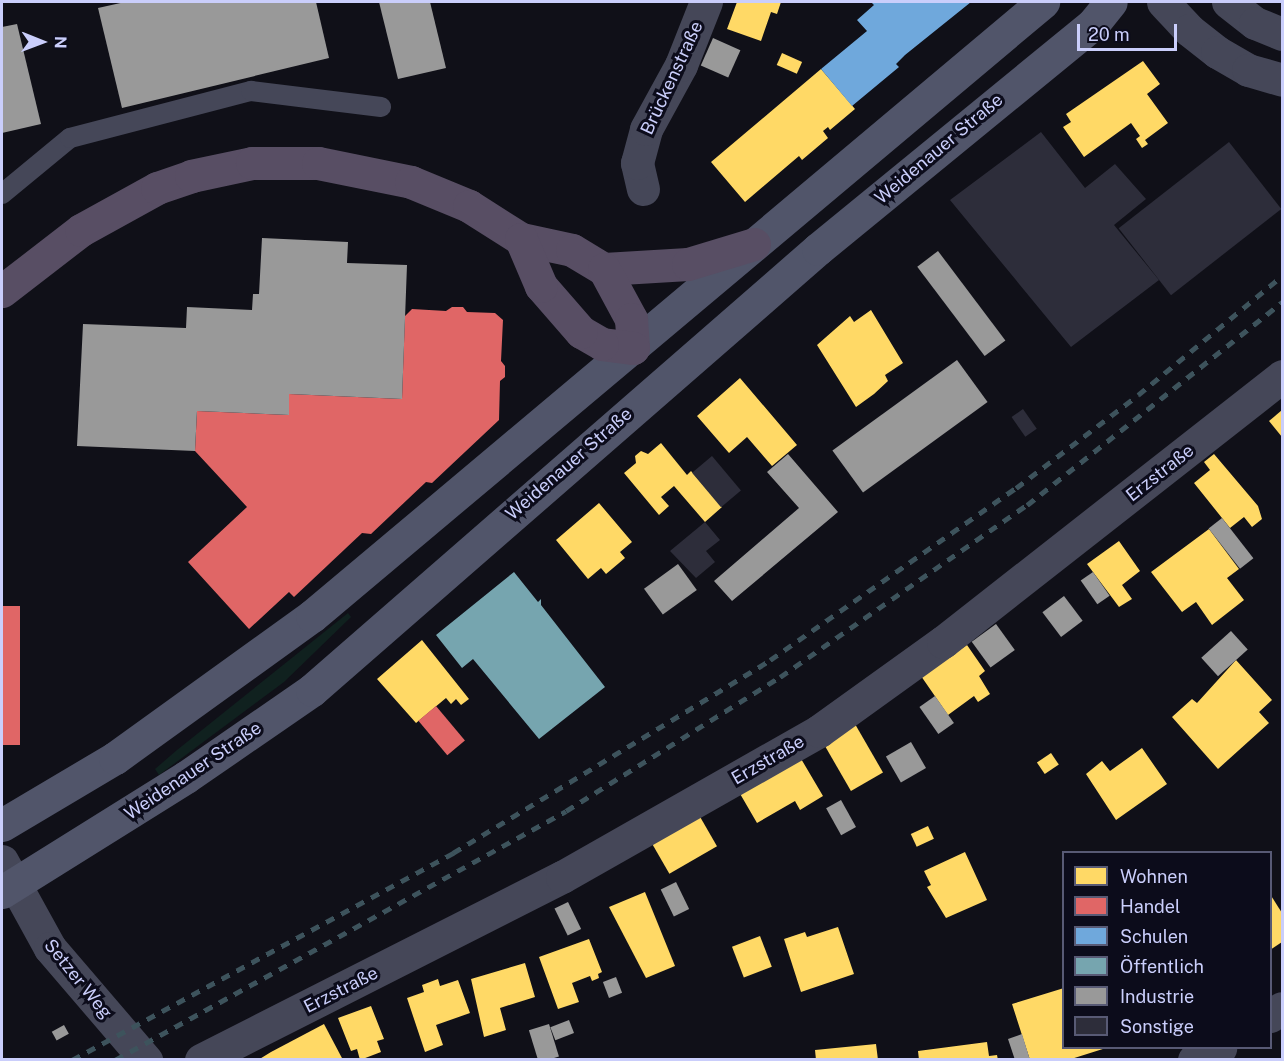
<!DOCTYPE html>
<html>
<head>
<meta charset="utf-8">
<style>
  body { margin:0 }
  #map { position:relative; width:1284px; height:1061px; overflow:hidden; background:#101018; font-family:"Public Sans",sans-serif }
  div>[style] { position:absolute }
  .green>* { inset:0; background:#10211f }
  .homes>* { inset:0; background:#ffd966; transform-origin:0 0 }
  .shops>* { inset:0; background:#e06666; transform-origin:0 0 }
  .schools>* { inset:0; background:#6fa8dc }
  .public>* { inset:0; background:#76a5af }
  .industry>* { inset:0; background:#999; transform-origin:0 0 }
  .building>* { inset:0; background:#2d2d3a; transform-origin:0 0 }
  .service>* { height:20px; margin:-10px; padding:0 10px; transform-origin:10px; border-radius:10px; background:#454758 }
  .minor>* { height:33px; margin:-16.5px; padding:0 16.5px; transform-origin:16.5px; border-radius:16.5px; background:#454758 }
  .secondary>* { height:33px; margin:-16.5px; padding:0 16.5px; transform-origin:16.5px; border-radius:16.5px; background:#51556a }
  .trunk>* { height:33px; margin:-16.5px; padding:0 16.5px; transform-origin:16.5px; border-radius:16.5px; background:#584e64 }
  .rail>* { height:4.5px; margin-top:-2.25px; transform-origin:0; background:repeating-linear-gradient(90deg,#3d535c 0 9px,transparent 0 17px) }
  span { translate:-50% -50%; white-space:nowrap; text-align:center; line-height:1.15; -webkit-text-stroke:6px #0c0c1b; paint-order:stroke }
  .street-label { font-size:18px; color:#cacefb }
  .frame { position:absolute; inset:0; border:3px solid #cacefb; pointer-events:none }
  .legend { position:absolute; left:1062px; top:851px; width:210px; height:198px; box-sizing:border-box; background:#0c0c1b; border:2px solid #585a75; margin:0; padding:8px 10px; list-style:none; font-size:18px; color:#cacefb }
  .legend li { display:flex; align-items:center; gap:12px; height:30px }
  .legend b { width:30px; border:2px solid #585a75 }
  .north { position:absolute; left:12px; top:12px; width:60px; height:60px; -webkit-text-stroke:4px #0c0c1b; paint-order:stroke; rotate:91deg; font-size:16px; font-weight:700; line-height:24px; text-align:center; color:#cacefb }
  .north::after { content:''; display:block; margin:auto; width:21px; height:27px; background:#cacefb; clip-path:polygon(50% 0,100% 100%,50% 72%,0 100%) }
  .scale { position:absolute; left:1077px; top:24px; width:100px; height:27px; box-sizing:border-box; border:3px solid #cacefb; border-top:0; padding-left:8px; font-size:18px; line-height:21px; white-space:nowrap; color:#cacefb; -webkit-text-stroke:4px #0c0c1b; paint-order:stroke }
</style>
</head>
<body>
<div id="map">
  <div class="green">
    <i style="clip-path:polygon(348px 613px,351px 617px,284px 682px,159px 775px,155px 769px,177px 750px)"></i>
  </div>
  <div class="homes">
    <i style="clip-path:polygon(737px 2px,781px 2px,777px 14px,771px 12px,761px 41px,727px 29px)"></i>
    <i style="left:782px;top:53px;width:22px;height:13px;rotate:24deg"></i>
    <i style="clip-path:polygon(1143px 61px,1160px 84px,1147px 94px,1168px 123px,1145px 140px,1148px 144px,1142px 148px,1136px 139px,1140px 136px,1131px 123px,1084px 157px,1063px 127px,1071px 122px,1066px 114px)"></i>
    <i style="clip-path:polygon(821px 69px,855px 109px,830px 130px,828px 127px,823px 131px,828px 138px,802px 160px,799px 156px,745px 202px,711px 162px)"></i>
    <i style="clip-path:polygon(871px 310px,903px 363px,885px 375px,888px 381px,874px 394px,856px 407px,817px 345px,850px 316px,854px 322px)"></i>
    <i style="clip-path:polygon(740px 378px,797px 445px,772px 466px,747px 437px,729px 453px,697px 416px)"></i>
    <i style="clip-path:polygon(1282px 410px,1282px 437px,1269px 421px)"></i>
    <i style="clip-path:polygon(661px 443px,687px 475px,691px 471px,722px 507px,705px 522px,674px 486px,661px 497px,669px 506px,659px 515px,624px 473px,636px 463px,635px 456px,641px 451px,648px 454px)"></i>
    <i style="clip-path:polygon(1214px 454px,1258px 506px,1262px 519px,1252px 527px,1244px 517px,1230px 528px,1194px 483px,1210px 470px,1204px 462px)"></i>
    <i style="clip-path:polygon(599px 503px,632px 542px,620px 552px,625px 558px,606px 574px,601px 568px,588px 579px,556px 540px)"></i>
    <i style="clip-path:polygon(1209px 529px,1239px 569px,1227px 578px,1244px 600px,1212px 625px,1196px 602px,1182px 612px,1151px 572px)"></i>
    <i style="clip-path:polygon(1119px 541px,1140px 571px,1122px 585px,1132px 599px,1119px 607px,1087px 564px)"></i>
    <i style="clip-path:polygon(422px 640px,469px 699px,461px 705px,456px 699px,451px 704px,446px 698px,416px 723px,377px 679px)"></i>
    <i style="clip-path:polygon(967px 645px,985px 671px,979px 676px,990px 694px,978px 702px,974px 696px,948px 715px,921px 676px)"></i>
    <i style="clip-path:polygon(1236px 660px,1272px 700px,1259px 712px,1269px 723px,1218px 769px,1172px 717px,1192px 699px,1197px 703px)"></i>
    <i style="left:855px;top:724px;width:56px;height:37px;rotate:60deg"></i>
    <i style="clip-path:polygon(1142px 748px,1167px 784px,1116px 820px,1086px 774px,1102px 761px,1110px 771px)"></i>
    <i style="left:1051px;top:753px;width:14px;height:17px;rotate:56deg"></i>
    <i style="clip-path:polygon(800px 757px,823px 796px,800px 810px,795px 801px,757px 823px,739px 792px)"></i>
    <i style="left:699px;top:815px;width:36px;height:55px;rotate:60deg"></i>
    <i style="left:928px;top:826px;width:14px;height:19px;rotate:65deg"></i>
    <i style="clip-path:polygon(965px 852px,987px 900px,946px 918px,927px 887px,931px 885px,924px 871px)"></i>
    <i style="clip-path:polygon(645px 892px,675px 966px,646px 978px,609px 907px)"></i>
    <i style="clip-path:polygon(1270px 894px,1282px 913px,1282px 942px,1270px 950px)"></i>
    <i style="clip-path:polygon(838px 927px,854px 974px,801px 992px,784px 939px,805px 932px,807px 937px)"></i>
    <i style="left:760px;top:936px;width:33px;height:30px;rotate:69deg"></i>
    <i style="clip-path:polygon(589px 939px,602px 972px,598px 974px,599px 978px,592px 981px,590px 976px,572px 983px,579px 1002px,558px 1009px,539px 957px)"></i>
    <i style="clip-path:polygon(525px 963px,535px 997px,500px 1008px,506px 1030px,484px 1037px,471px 979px)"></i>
    <i style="clip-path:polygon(438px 979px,440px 986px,458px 980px,470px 1013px,436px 1025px,443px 1045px,425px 1052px,407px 998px,424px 992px,422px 985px)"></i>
    <i style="clip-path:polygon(1064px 988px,1064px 1048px,1106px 1048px,1068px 1060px,1030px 1060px,1012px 1004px)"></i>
    <i style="clip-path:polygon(371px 1006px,384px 1039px,377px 1041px,381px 1052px,360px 1060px,357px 1049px,351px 1051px,338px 1018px)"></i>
    <i style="clip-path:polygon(324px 1024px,343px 1060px,258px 1060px,271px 1052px)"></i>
    <i style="clip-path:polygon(987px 1042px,989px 1056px,997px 1055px,998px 1060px,919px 1060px,918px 1051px)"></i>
    <i style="clip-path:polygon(876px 1044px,878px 1060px,816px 1060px,815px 1050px)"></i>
  </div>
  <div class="shops">
    <i style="clip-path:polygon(452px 307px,463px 307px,467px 312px,495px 313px,503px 320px,501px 361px,505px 366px,505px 377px,500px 381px,499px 420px,432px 483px,426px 482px,371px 534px,362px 533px,294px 597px,289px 592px,249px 629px,188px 562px,247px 507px,195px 451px,197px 411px,289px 415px,289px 394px,402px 399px,405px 316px,412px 309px,446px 311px)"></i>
    <i style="left:2px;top:606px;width:18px;height:139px"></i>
    <i style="left:436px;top:706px;width:45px;height:23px;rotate:50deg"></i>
  </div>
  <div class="schools">
    <i style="clip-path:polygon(871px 2px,971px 2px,905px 55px,896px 64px,899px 67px,852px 106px,821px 69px,867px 31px,857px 20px,874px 5px)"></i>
  </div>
  <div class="public">
    <i style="clip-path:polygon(514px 572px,538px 602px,541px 599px,541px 605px,605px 687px,539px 739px,473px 659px,462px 668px,436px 635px)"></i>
  </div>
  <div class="industry">
    <i style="clip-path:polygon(125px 2px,316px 2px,329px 58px,122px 108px,98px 8px)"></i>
    <i style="clip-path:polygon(379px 2px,430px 2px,446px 68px,398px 79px)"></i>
    <i style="clip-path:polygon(17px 24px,41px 124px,2px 133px,2px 27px)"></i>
    <i style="left:713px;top:38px;width:30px;height:30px;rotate:24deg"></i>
    <i style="clip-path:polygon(262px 238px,348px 242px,347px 263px,407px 265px,402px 399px,289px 394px,289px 415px,197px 411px,195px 451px,77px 446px,83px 324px,186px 328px,187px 307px,252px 310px,253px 294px,259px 294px)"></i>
    <i style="left:938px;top:251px;width:112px;height:26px;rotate:53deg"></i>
    <i style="left:957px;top:360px;width:52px;height:154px;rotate:54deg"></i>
    <i style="clip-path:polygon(788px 454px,838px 512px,732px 601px,714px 581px,799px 508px,767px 472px)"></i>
    <i style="left:1222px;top:518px;width:51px;height:17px;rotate:52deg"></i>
    <i style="left:678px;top:564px;width:32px;height:42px;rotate:54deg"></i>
    <i style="left:1093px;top:572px;width:29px;height:15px;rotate:55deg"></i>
    <i style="left:1064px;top:596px;width:31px;height:27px;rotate:53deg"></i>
    <i style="left:996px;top:624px;width:32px;height:30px;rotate:54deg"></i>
    <i style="left:1231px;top:631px;width:25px;height:40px;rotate:48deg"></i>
    <i style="left:935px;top:696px;width:33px;height:19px;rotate:55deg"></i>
    <i style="left:911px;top:742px;width:30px;height:29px;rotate:60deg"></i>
    <i style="left:841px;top:800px;width:31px;height:17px;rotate:61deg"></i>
    <i style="left:676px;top:882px;width:30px;height:17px;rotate:64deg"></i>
    <i style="left:568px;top:902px;width:30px;height:15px;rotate:64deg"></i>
    <i style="left:616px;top:977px;width:17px;height:14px;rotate:69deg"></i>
    <i style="left:569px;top:1020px;width:14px;height:20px;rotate:69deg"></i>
    <i style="left:549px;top:1024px;width:34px;height:21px;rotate:73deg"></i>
    <i style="left:64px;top:1025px;width:10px;height:14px;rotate:61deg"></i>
    <i style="clip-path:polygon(1022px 1034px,1030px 1060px,1015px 1060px,1008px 1039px)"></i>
  </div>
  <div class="building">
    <i style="clip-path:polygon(1041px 132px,1085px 188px,1115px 164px,1146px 199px,1114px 225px,1159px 280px,1071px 347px,950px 200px)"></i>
    <i style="left:1229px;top:142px;width:85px;height:140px;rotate:52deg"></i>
    <i style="left:1023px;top:409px;width:24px;height:14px;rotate:55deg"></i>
    <i style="left:712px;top:456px;width:45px;height:26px;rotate:50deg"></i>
    <i style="clip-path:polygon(705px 522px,720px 540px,706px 551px,715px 562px,696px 578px,670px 551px)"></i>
  </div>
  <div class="service">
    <i style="left:2px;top:194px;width:88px;rotate:-39.5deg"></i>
    <i style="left:70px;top:138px;width:187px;rotate:-14.6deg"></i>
    <i style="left:251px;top:91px;width:131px;rotate:7deg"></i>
  </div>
  <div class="minor">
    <i style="left:1163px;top:2px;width:38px;rotate:47deg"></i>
    <i style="left:1189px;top:30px;width:36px;rotate:38deg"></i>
    <i style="left:1217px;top:52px;width:36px;rotate:30deg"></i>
    <i style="left:1248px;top:70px;width:35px;rotate:16deg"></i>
    <i style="left:1228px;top:2px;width:34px;rotate:38deg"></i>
    <i style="left:1255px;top:23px;width:29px;rotate:22deg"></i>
    <i style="left:643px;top:189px;width:27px;rotate:-103deg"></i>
    <i style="left:637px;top:163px;width:35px;rotate:-75deg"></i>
    <i style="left:646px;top:129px;width:73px;rotate:-61.3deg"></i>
    <i style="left:681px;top:65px;width:68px;rotate:-68.4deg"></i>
    <i style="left:2px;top:861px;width:99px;rotate:61.1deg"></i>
    <i style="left:50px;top:948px;width:148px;rotate:49.4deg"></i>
    <i style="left:1270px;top:1016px;width:14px;rotate:-34deg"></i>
    <i style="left:201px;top:1060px;width:405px;rotate:-26.9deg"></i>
    <i style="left:562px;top:877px;width:296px;rotate:-29.6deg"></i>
    <i style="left:819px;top:731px;width:153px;rotate:-35.7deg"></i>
    <i style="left:943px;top:642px;width:431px;rotate:-38.1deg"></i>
    <i style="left:1194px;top:1060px;width:29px;rotate:-25deg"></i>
  </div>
  <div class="secondary">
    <i style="left:2px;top:825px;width:131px;rotate:-30.7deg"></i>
    <i style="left:115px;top:758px;width:243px;rotate:-35.8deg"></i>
    <i style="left:312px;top:616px;width:955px;rotate:-40.03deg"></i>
    <i style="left:2px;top:892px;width:217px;rotate:-32deg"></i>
    <i style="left:186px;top:777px;width:153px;rotate:-34.6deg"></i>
    <i style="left:312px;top:690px;width:671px;rotate:-41.07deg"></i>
    <i style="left:818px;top:249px;width:355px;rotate:-39.3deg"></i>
    <i style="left:1093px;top:24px;width:28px;rotate:-51deg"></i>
  </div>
  <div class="trunk">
    <i style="left:604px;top:269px;width:84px;rotate:-3.4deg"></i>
    <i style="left:688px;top:264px;width:69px;rotate:-16.9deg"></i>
    <i style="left:2px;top:291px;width:100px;rotate:-37.7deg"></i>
    <i style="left:81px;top:230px;width:87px;rotate:-28.9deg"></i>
    <i style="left:157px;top:188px;width:36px;rotate:-19deg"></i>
    <i style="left:191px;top:176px;width:62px;rotate:-12deg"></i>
    <i style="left:252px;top:163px;width:66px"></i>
    <i style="left:318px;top:163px;width:95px;rotate:11.5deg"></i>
    <i style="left:411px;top:182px;width:63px;rotate:22.5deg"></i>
    <i style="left:469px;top:206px;width:62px;rotate:32.4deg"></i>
    <i style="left:521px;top:239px;width:52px;rotate:12.2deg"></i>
    <i style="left:572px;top:250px;width:37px;rotate:31deg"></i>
    <i style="left:604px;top:269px;width:57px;rotate:61.6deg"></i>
    <i style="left:631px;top:319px;width:29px;rotate:86deg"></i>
    <i style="left:633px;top:348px;width:31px;rotate:-173deg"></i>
    <i style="left:602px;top:344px;width:24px;rotate:-150deg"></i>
    <i style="left:581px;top:332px;width:61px;rotate:-131deg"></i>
    <i style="left:541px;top:286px;width:51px;rotate:-113.1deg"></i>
  </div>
  <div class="rail">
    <i style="left:72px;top:1060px;width:434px;rotate:-28.5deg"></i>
    <i style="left:453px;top:853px;width:371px;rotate:-31.3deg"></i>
    <i style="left:770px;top:660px;width:300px;rotate:-35deg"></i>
    <i style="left:1016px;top:488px;width:153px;rotate:-37.3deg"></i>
    <i style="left:1138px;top:395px;width:187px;rotate:-39.6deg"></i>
    <i style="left:115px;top:1060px;width:515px;rotate:-28.9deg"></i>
    <i style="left:566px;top:811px;width:252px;rotate:-32.1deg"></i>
    <i style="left:780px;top:677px;width:301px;rotate:-34.9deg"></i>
    <i style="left:1027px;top:505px;width:326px;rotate:-38.5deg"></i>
  </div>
  <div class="street-label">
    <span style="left:672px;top:78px;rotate:-65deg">Brückenstraße</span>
    <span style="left:939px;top:149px;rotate:-40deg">Weidenauer Straße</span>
    <span style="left:569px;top:464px;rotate:-41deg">Weidenauer Straße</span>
    <span style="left:1160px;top:473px;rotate:-38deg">Erzstraße</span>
    <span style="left:768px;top:760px;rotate:-30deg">Erzstraße</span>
    <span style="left:193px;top:771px;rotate:-34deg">Weidenauer Straße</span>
    <span style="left:78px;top:979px;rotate:51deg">Setzer Weg</span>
    <span style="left:341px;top:990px;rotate:-27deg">Erzstraße</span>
  </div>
  <div class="frame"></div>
  <ul class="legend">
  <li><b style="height:16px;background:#ffd966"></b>Wohnen</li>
  <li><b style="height:16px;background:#e06666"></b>Handel</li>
  <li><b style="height:16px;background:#6fa8dc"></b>Schulen</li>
  <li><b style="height:16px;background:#76a5af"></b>Öffentlich</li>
  <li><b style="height:16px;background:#999"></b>Industrie</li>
  <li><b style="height:16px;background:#2d2d3a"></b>Sonstige</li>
  </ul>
  <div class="north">N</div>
  <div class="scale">20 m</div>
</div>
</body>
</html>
